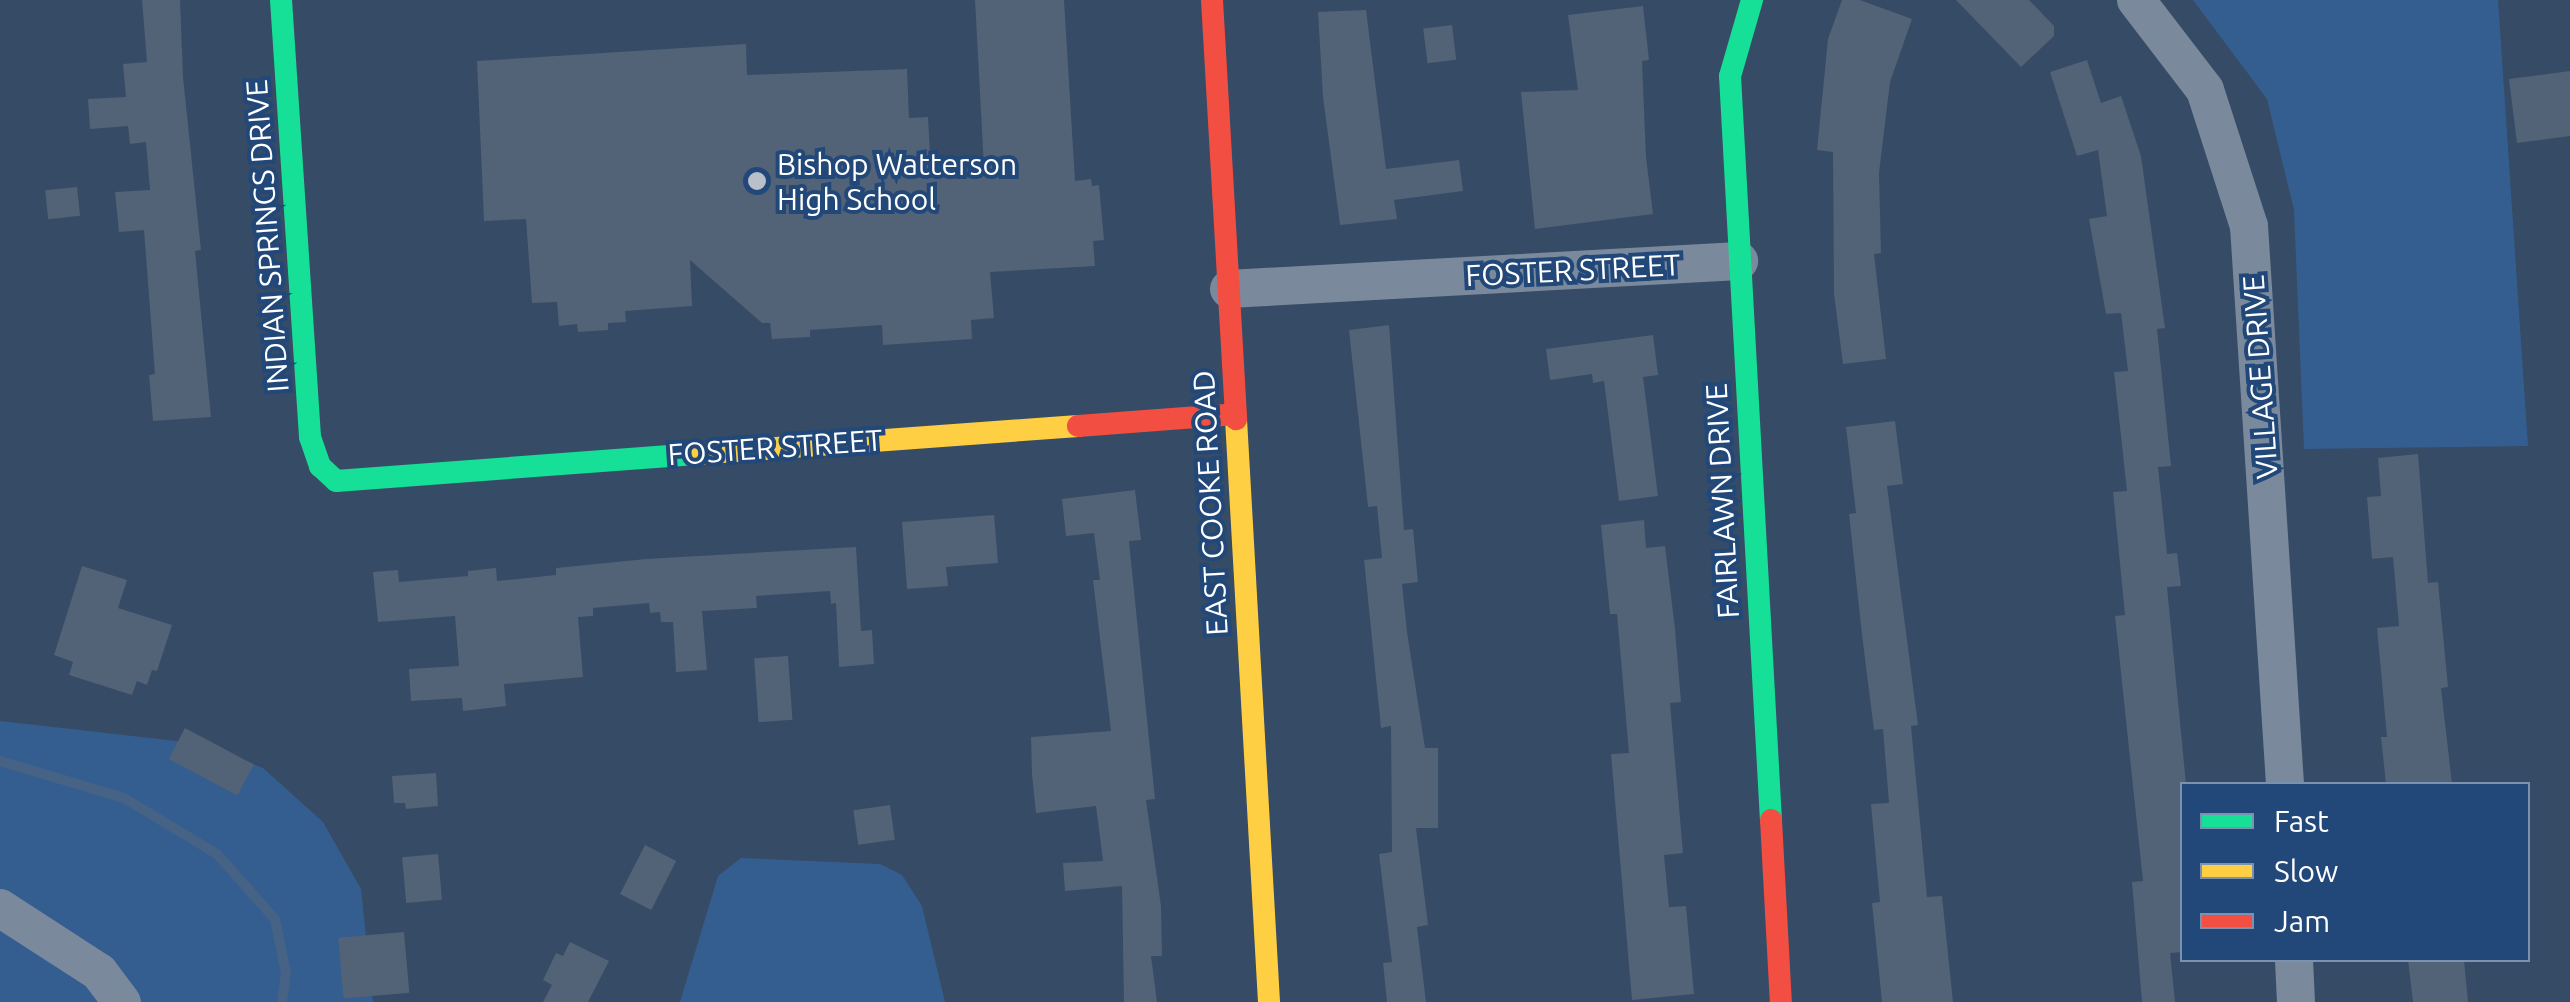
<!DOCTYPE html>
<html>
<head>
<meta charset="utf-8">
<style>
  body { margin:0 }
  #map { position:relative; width:2570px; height:1002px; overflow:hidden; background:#364b65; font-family:Ubuntu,sans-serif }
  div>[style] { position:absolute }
  .green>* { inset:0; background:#355e90 }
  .stream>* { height:10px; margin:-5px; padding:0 5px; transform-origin:5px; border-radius:5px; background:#466285 }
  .building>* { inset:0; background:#526277; transform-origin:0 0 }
  .street>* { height:38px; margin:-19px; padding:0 19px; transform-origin:19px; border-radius:19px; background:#7a8a9c }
  .fast>* { height:22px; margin:-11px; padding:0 11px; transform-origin:11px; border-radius:11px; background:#16e098 }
  .slow>* { height:22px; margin:-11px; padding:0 11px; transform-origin:11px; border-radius:11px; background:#ffcf43 }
  .jam>* { height:22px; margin:-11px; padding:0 11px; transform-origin:11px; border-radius:11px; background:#f24e42 }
  .dots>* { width:28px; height:28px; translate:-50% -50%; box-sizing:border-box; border:5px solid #224879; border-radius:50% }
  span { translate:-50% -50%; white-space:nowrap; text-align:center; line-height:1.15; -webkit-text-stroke:8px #224879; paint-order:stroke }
  .poi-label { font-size:30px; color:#fff }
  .left { translate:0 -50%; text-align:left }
  .street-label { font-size:30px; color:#fff }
  .legend { position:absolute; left:2180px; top:782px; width:350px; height:180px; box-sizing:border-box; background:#224879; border:2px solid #7a91af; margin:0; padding:12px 18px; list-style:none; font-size:30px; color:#fff }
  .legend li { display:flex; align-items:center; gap:20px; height:50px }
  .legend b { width:50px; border:2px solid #7a91af }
</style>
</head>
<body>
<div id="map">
  <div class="green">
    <i style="clip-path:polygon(2193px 0,2498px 0,2528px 446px,2304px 449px,2294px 210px,2267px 99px)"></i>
    <i style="clip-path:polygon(0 721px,203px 744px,263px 768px,323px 822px,361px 889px,373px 1002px,0 1002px)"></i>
    <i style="clip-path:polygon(741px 858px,880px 864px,902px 875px,922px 906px,945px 1002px,680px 1002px,718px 876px)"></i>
  </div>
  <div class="stream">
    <i style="left:0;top:761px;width:129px;rotate:16.6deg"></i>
    <i style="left:124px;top:798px;width:109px;rotate:31.1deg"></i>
    <i style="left:217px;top:854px;width:87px;rotate:48.3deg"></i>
    <i style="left:275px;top:919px;width:55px;rotate:78.5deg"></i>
    <i style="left:286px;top:973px;width:29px;rotate:98deg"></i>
  </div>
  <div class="building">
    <i style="clip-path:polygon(142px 0,180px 0,183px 77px,201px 250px,195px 251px,211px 417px,153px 421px,149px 375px,155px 374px,144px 230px,119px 232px,115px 192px,150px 190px,146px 142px,130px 144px,128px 126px,90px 129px,88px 99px,126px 97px,123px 64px,147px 62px)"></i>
    <i style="clip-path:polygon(975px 0,1064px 0,1075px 181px,1091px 179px,1092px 186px,1099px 185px,1104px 240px,1093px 241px,1095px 266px,990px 272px,994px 318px,971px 320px,972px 339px,883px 345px,882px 325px,810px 330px,810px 337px,772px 339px,770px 323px,762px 323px,690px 260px,692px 306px,625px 311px,626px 322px,608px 323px,608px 330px,578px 332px,577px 324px,559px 326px,557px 302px,532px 303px,526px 219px,484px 221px,477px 61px,746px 44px,747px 75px,907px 69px,909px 118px,928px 117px,931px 171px,984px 168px)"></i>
    <i style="clip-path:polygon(1842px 0,1860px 0,1912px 19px,1890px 82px,1879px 173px,1881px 253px,1874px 254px,1886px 359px,1843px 364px,1834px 294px,1833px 152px,1817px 150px,1828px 39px)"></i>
    <i style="clip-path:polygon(1956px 0,2029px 0,2054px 26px,2054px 36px,2021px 67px)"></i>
    <i style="clip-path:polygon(1643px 6px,1649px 60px,1642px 61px,1646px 157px,1653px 214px,1535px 229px,1521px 92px,1578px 90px,1568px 15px)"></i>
    <i style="clip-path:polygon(1366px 10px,1386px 169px,1459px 160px,1463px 191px,1394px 200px,1397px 219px,1340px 225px,1323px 97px,1318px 12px)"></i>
    <i style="left:1452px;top:25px;width:35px;height:29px;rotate:83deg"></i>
    <i style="clip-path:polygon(2087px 60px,2101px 103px,2121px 96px,2141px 156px,2165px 328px,2157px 329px,2171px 466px,2158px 467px,2167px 554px,2177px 553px,2181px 586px,2167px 587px,2186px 784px,2182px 784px,2182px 952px,2170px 953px,2175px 1002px,2142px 1002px,2132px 882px,2143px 881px,2115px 616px,2125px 615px,2113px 492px,2127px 491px,2114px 372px,2128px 371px,2121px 313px,2106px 314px,2089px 219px,2107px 216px,2098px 150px,2077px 156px,2050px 72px)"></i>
    <i style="clip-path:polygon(2570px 71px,2570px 136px,2517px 143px,2509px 79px)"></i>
    <i style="left:77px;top:187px;width:29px;height:32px;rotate:84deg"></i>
    <i style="clip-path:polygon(1389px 325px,1404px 530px,1413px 529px,1418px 582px,1402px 584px,1407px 632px,1425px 748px,1438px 748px,1438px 828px,1416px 828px,1428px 925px,1417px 927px,1426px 1002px,1387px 1002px,1383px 963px,1392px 962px,1379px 854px,1392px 852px,1391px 726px,1381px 728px,1364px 560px,1382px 558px,1377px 506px,1368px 507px,1349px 330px)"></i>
    <i style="clip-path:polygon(1653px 335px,1658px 375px,1643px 377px,1658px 496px,1619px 501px,1604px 381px,1593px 383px,1592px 374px,1550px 380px,1546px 349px)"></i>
    <i style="clip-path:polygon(1895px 421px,1903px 484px,1887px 486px,1918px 725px,1911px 726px,1927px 897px,1942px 896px,1953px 1002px,1882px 1002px,1872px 903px,1880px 902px,1871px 804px,1889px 803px,1883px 729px,1874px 730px,1862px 635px,1849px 514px,1856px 513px,1846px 427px)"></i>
    <i style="clip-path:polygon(2418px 454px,2428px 583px,2438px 582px,2448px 687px,2441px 688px,2452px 784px,2386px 784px,2381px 737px,2387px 737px,2377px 628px,2399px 626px,2393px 557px,2372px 559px,2367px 497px,2381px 496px,2378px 458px)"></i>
    <i style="clip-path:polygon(1135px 490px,1141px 540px,1129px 541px,1155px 799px,1146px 800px,1161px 906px,1162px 956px,1151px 956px,1157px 1002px,1124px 1002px,1122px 886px,1065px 891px,1063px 863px,1103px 861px,1096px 806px,1036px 813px,1032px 774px,1031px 737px,1111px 731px,1093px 580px,1100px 580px,1094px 533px,1066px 536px,1062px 499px)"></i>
    <i style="clip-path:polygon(994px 515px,998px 563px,946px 567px,948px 586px,907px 589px,902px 522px)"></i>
    <i style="clip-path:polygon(1644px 520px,1646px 548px,1665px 546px,1675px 629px,1681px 702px,1670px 703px,1683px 853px,1664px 855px,1669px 907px,1686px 906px,1694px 994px,1632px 1000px,1611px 754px,1629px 753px,1617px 614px,1610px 614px,1601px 525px)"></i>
    <i style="clip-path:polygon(856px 547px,861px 631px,872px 630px,874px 664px,839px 667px,836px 603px,831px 604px,830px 591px,756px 596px,757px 608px,702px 611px,707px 670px,676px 672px,673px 622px,661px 622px,660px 612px,650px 613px,649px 603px,593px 608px,593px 616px,578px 617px,583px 677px,504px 684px,506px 706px,463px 711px,462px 698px,411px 701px,409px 669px,459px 666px,455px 616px,378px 622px,373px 572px,398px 570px,399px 582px,468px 576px,468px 571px,496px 568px,497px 581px,556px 575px,556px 568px,646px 559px)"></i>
    <i style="clip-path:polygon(82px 566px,127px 580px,118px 608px,172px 625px,157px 671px,152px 670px,147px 685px,137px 681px,132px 695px,69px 675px,73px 662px,54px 655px)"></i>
    <i style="left:788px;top:656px;width:64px;height:34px;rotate:86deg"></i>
    <i style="left:185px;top:728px;width:78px;height:35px;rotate:28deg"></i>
    <i style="clip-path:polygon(436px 773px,438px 806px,406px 809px,405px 803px,394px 803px,392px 776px)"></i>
    <i style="left:890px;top:805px;width:35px;height:37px;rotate:82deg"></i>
    <i style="left:645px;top:845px;width:35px;height:55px;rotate:27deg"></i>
    <i style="left:438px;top:854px;width:46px;height:36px;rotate:85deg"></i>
    <i style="left:404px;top:932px;width:61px;height:66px;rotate:85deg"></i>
    <i style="clip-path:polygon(570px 942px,609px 961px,588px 1002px,543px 1002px,552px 985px,543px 980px,556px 953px,563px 956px)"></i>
    <i style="clip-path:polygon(2408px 960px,2464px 960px,2468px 1002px,2413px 1002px)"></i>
  </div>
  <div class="street">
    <i style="left:2136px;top:0;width:113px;rotate:52.5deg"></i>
    <i style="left:2205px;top:90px;width:143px;rotate:72.1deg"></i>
    <i style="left:2249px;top:226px;width:559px;rotate:86.31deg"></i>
    <i style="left:1229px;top:289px;width:511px;rotate:-3.14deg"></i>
    <i style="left:0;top:908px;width:118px;rotate:32.9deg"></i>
    <i style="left:99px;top:972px;width:38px;rotate:53deg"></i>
    <i style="left:2294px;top:960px;width:42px;rotate:87.3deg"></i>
  </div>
  <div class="fast">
    <i style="left:281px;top:0;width:438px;rotate:86.2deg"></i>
    <i style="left:310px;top:437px;width:31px;rotate:71deg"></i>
    <i style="left:320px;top:466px;width:22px;rotate:43deg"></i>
    <i style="left:336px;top:481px;width:361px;rotate:-4.3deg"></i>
    <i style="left:1752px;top:0;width:79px;rotate:106.1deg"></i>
    <i style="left:1730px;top:76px;width:745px;rotate:86.85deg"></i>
  </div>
  <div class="slow">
    <i style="left:1236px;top:419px;width:584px;rotate:86.76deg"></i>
    <i style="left:696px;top:454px;width:383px;rotate:-4.2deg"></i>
  </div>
  <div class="jam">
    <i style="left:1212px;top:0;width:420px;rotate:86.7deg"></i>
    <i style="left:1078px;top:426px;width:158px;rotate:-4.3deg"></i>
    <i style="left:1771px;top:820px;width:182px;rotate:86.9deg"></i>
  </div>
  <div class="dots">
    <i style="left:757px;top:181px;background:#b9c0c9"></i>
  </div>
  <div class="poi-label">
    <span class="left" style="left:777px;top:181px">Bishop Watterson<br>High School</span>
  </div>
  <div class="street-label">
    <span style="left:267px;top:236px;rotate:-94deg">INDIAN SPRINGS DRIVE</span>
    <span style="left:1573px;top:270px;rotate:-3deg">FOSTER STREET</span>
    <span style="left:2260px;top:377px;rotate:-94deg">VILLAGE DRIVE</span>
    <span style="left:775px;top:447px;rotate:-4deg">FOSTER STREET</span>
    <span style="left:1722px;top:501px;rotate:-93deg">FAIRLAWN DRIVE</span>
    <span style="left:1210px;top:503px;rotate:-93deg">EAST COOKE ROAD</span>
  </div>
  <ul class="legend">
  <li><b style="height:12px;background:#16e098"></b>Fast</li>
  <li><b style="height:12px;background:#ffcf43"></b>Slow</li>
  <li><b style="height:12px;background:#f24e42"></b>Jam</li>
  </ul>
</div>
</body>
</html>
